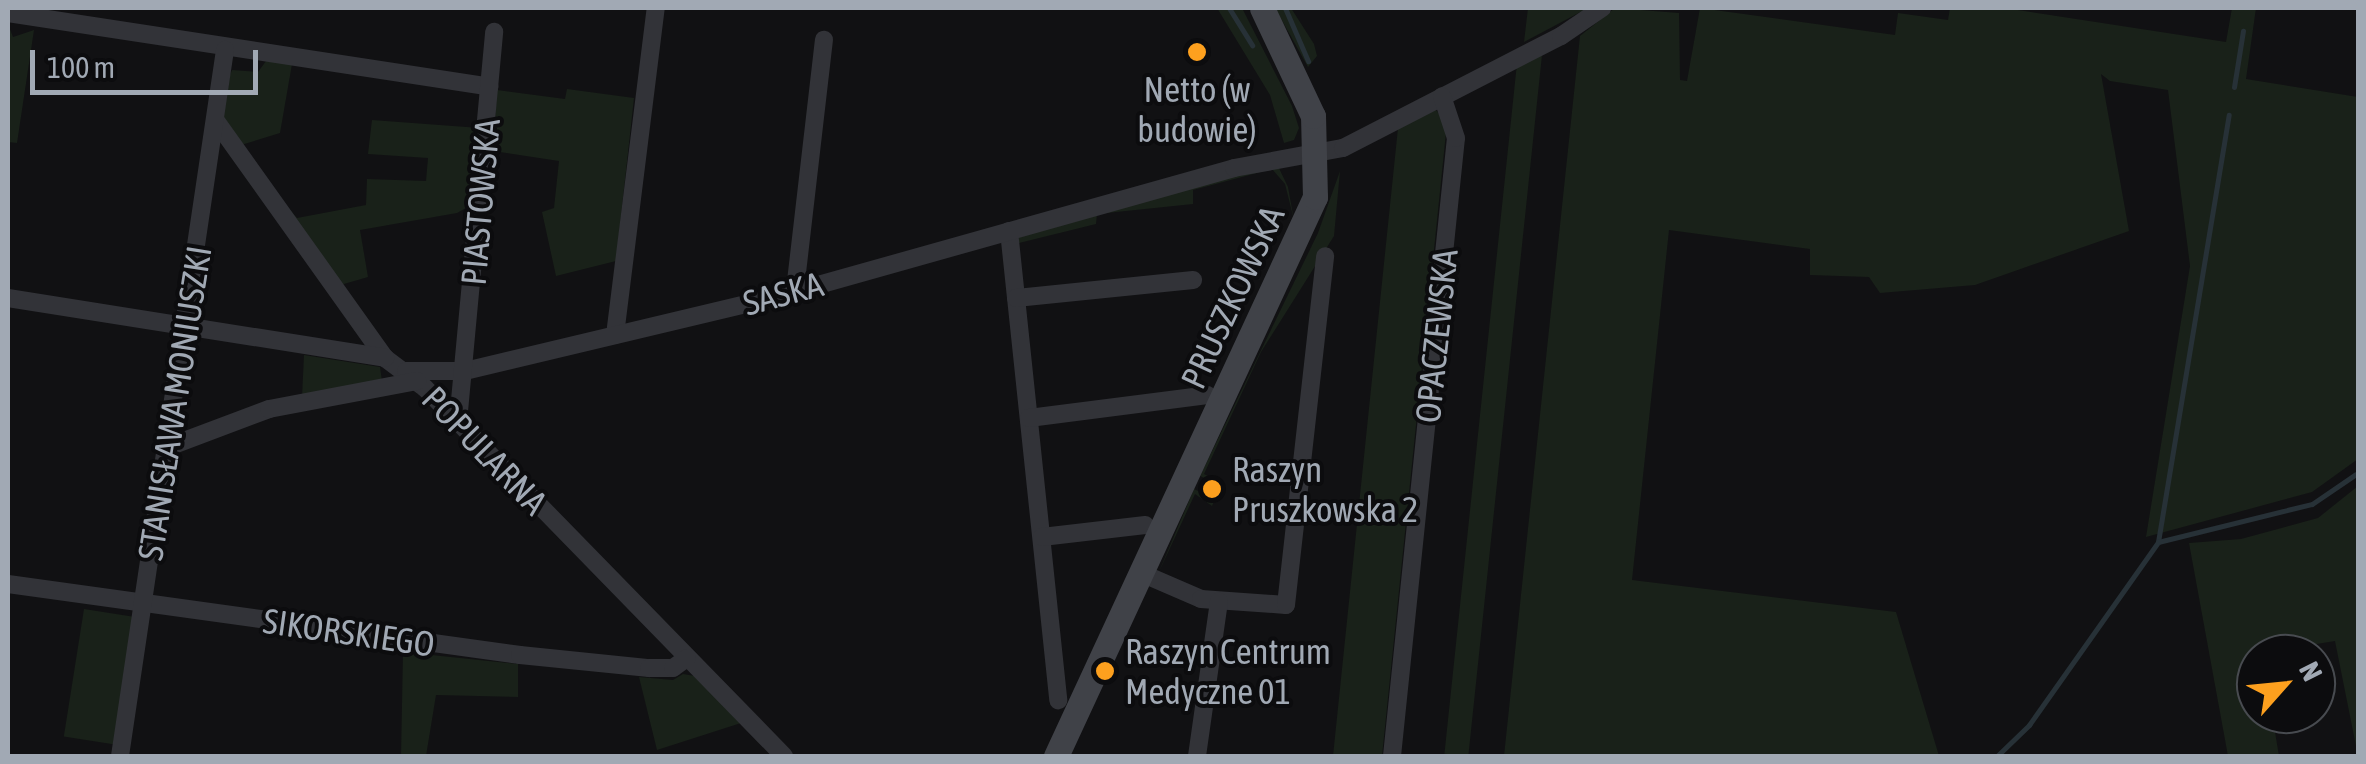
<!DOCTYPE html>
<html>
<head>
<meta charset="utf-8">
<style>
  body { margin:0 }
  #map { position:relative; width:2366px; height:764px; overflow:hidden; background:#111113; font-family:"Asap Condensed",sans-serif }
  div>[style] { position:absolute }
  .green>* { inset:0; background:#192119; transform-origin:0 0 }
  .stream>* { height:5px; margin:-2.5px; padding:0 2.5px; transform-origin:2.5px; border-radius:2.5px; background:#273137 }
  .street>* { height:18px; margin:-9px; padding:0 9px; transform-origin:9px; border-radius:9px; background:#323338 }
  .secondary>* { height:25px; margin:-12.5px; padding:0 12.5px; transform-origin:12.5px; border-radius:12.5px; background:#404248 }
  .dots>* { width:28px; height:28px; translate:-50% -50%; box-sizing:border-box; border:5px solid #0c0c0e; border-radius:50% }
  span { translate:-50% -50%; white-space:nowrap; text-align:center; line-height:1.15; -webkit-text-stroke:8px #0c0c0e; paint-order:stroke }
  .poi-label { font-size:35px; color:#a1a9b4 }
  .left { translate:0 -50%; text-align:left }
  .street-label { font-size:35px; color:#a1a9b4 }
  .frame { position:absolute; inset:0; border:10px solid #a1a9b4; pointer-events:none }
  .north { position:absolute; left:2236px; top:634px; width:100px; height:100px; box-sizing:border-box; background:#0c0c0e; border:2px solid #484b50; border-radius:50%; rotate:63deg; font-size:28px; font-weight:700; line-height:40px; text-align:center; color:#a1a9b4 }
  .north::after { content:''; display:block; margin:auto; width:35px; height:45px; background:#fda01e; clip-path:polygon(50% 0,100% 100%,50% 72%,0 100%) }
  .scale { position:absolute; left:30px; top:50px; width:228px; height:45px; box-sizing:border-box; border:5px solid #a1a9b4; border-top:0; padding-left:12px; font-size:30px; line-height:35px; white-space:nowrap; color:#a1a9b4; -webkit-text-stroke:8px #0c0c0e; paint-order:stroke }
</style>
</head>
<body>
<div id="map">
  <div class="green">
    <i style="clip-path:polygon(1217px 8px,1242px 8px,1292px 106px,1299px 128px,1294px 140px,1284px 143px,1270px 95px)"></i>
    <i style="clip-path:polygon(1275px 8px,1291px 8px,1314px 44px,1317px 56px,1308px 67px)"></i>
    <i style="clip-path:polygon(1528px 8px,1588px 8px,1524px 42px)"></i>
    <i style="clip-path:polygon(1615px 8px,1679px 13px,1680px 80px,1687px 81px,1700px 8px,1895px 35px,1898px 13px,1948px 20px,1950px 8px,2005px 8px,2226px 42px,2232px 8px,2256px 8px,2246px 79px,2358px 97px,2358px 459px,2312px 492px,2146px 537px,2190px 266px,2168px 90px,2110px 81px,2101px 74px,2129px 231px,1975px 285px,1880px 293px,1869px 277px,1810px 275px,1810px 249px,1669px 230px,1632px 580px,1896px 612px,1939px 756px,1504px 756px,1580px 36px)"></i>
    <i style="clip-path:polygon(8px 24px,13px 37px,34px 30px,17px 143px,8px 142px)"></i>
    <i style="left:1542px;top:55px;width:705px;height:24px;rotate:96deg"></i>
    <i style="clip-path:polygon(266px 61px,292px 64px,280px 133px,241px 145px,223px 119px,230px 75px,232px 70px,258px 72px)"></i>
    <i style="clip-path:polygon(567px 89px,634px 98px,616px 261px,556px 276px,542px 212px,554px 208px,559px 161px,493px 151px,497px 90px,565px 99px)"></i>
    <i style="clip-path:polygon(1436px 110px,1447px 123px,1382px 756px,1333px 756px,1398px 128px)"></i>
    <i style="clip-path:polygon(372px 120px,480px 128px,473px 204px,457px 213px,360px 230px,368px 277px,337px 286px,270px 186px,297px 218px,366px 205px,367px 179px,426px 181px,428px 158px,368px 154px)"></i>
    <i style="clip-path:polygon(1277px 164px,1288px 187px,1294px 220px,1285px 184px,1272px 169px,1193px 190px,1193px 204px,1097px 214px,1096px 224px,1019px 243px,1018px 233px)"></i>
    <i style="clip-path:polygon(1340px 171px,1334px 236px,1261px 352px,1204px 474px,1222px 483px,1212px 506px,1195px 494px,1158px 574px,1194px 489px,1213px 498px,1219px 485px,1200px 476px,1318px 233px)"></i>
    <i style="clip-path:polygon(304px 355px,380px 367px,382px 381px,302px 397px)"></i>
    <i style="clip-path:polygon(2358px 486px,2358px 756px,2335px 641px,2256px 654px,2256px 714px,2272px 714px,2279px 756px,2228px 756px,2189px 543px,2241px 539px,2318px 518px)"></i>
    <i style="left:84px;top:609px;width:50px;height:129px;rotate:9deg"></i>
    <i style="clip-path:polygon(403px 652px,518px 664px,518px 697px,436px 695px,426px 756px,401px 756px)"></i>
    <i style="clip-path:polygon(683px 674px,695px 676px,741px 723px,657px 750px,639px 677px,673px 680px)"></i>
  </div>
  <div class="stream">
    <i style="left:1229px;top:8px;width:44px;rotate:58.1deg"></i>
    <i style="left:1285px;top:8px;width:58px;rotate:66.5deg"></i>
    <i style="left:2234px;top:87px;width:57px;rotate:-80.9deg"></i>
    <i style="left:2158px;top:542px;width:433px;rotate:-80.6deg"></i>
    <i style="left:1997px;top:756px;width:45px;rotate:-44.1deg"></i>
    <i style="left:2029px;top:725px;width:224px;rotate:-54.8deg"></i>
    <i style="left:2158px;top:542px;width:159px;rotate:-13.9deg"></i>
    <i style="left:2312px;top:504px;width:53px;rotate:-34.3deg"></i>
  </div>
  <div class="street">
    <i style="left:8px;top:13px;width:487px;rotate:8.7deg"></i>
    <i style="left:216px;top:121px;width:291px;rotate:54.5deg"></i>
    <i style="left:385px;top:358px;width:50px;rotate:36.9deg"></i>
    <i style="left:425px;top:388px;width:514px;rotate:45.71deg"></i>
    <i style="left:1009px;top:231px;width:472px;rotate:84deg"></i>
    <i style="left:795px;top:290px;width:252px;rotate:-83.4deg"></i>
    <i style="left:8px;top:298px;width:382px;rotate:9deg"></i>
    <i style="left:1016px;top:298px;width:178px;rotate:-5.8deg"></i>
    <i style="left:615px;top:335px;width:330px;rotate:-82.9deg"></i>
    <i style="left:406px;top:371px;width:59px"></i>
    <i style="left:465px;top:371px;width:316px;rotate:-13.4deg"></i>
    <i style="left:772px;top:298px;width:480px;rotate:-15.7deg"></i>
    <i style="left:1234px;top:168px;width:111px;rotate:-10.4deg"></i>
    <i style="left:1343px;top:148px;width:245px;rotate:-27.2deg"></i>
    <i style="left:1561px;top:36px;width:50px;rotate:-34.3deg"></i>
    <i style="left:1029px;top:418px;width:180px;rotate:-7.3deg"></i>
    <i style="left:458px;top:422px;width:392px;rotate:-84.7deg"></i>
    <i style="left:168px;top:447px;width:108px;rotate:-20.6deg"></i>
    <i style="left:269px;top:409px;width:151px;rotate:-10.7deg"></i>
    <i style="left:1042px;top:537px;width:104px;rotate:-6.6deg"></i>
    <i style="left:1141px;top:573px;width:65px;rotate:23.4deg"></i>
    <i style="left:1201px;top:599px;width:85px;rotate:4deg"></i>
    <i style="left:1286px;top:605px;width:351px;rotate:-83.6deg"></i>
    <i style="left:8px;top:584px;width:517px;rotate:7.89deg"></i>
    <i style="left:520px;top:655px;width:130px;rotate:5.8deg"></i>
    <i style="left:649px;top:668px;width:24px"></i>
    <i style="left:673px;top:668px;width:17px;rotate:-36deg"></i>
    <i style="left:120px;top:756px;width:714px;rotate:-81.54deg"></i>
    <i style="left:1197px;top:756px;width:156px;rotate:-81.9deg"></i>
    <i style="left:1392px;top:756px;width:621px;rotate:-84.09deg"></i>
    <i style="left:1456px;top:138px;width:44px;rotate:-108.4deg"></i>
  </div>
  <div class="secondary">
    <i style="left:1056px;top:756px;width:616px;rotate:-65.14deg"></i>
    <i style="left:1315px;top:197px;width:81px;rotate:-91.4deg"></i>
    <i style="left:1313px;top:116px;width:119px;rotate:-115.3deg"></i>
  </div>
  <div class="dots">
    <i style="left:1197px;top:52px;background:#fda01e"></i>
    <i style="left:1212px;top:489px;background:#fda01e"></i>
    <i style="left:1105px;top:671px;background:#fda01e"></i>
  </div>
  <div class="poi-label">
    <span style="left:1197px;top:109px">Netto (w<br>budowie)</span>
    <span class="left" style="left:1232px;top:489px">Raszyn<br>Pruszkowska 2</span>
    <span class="left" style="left:1125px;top:671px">Raszyn Centrum<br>Medyczne 01</span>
  </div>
  <div class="street-label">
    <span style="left:480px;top:202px;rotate:-85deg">PIASTOWSKA</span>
    <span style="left:783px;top:293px;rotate:-15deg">SASKA</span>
    <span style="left:1232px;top:297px;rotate:-65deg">PRUSZKOWSKA</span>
    <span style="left:1436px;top:336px;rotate:-84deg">OPACZEWSKA</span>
    <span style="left:174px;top:403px;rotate:-81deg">STANISŁAWA MONIUSZKI</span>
    <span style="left:485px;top:450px;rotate:46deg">POPULARNA</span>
    <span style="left:349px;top:632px;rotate:8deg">SIKORSKIEGO</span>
  </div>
  <div class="frame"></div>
  <div class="north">N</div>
  <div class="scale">100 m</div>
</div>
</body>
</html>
